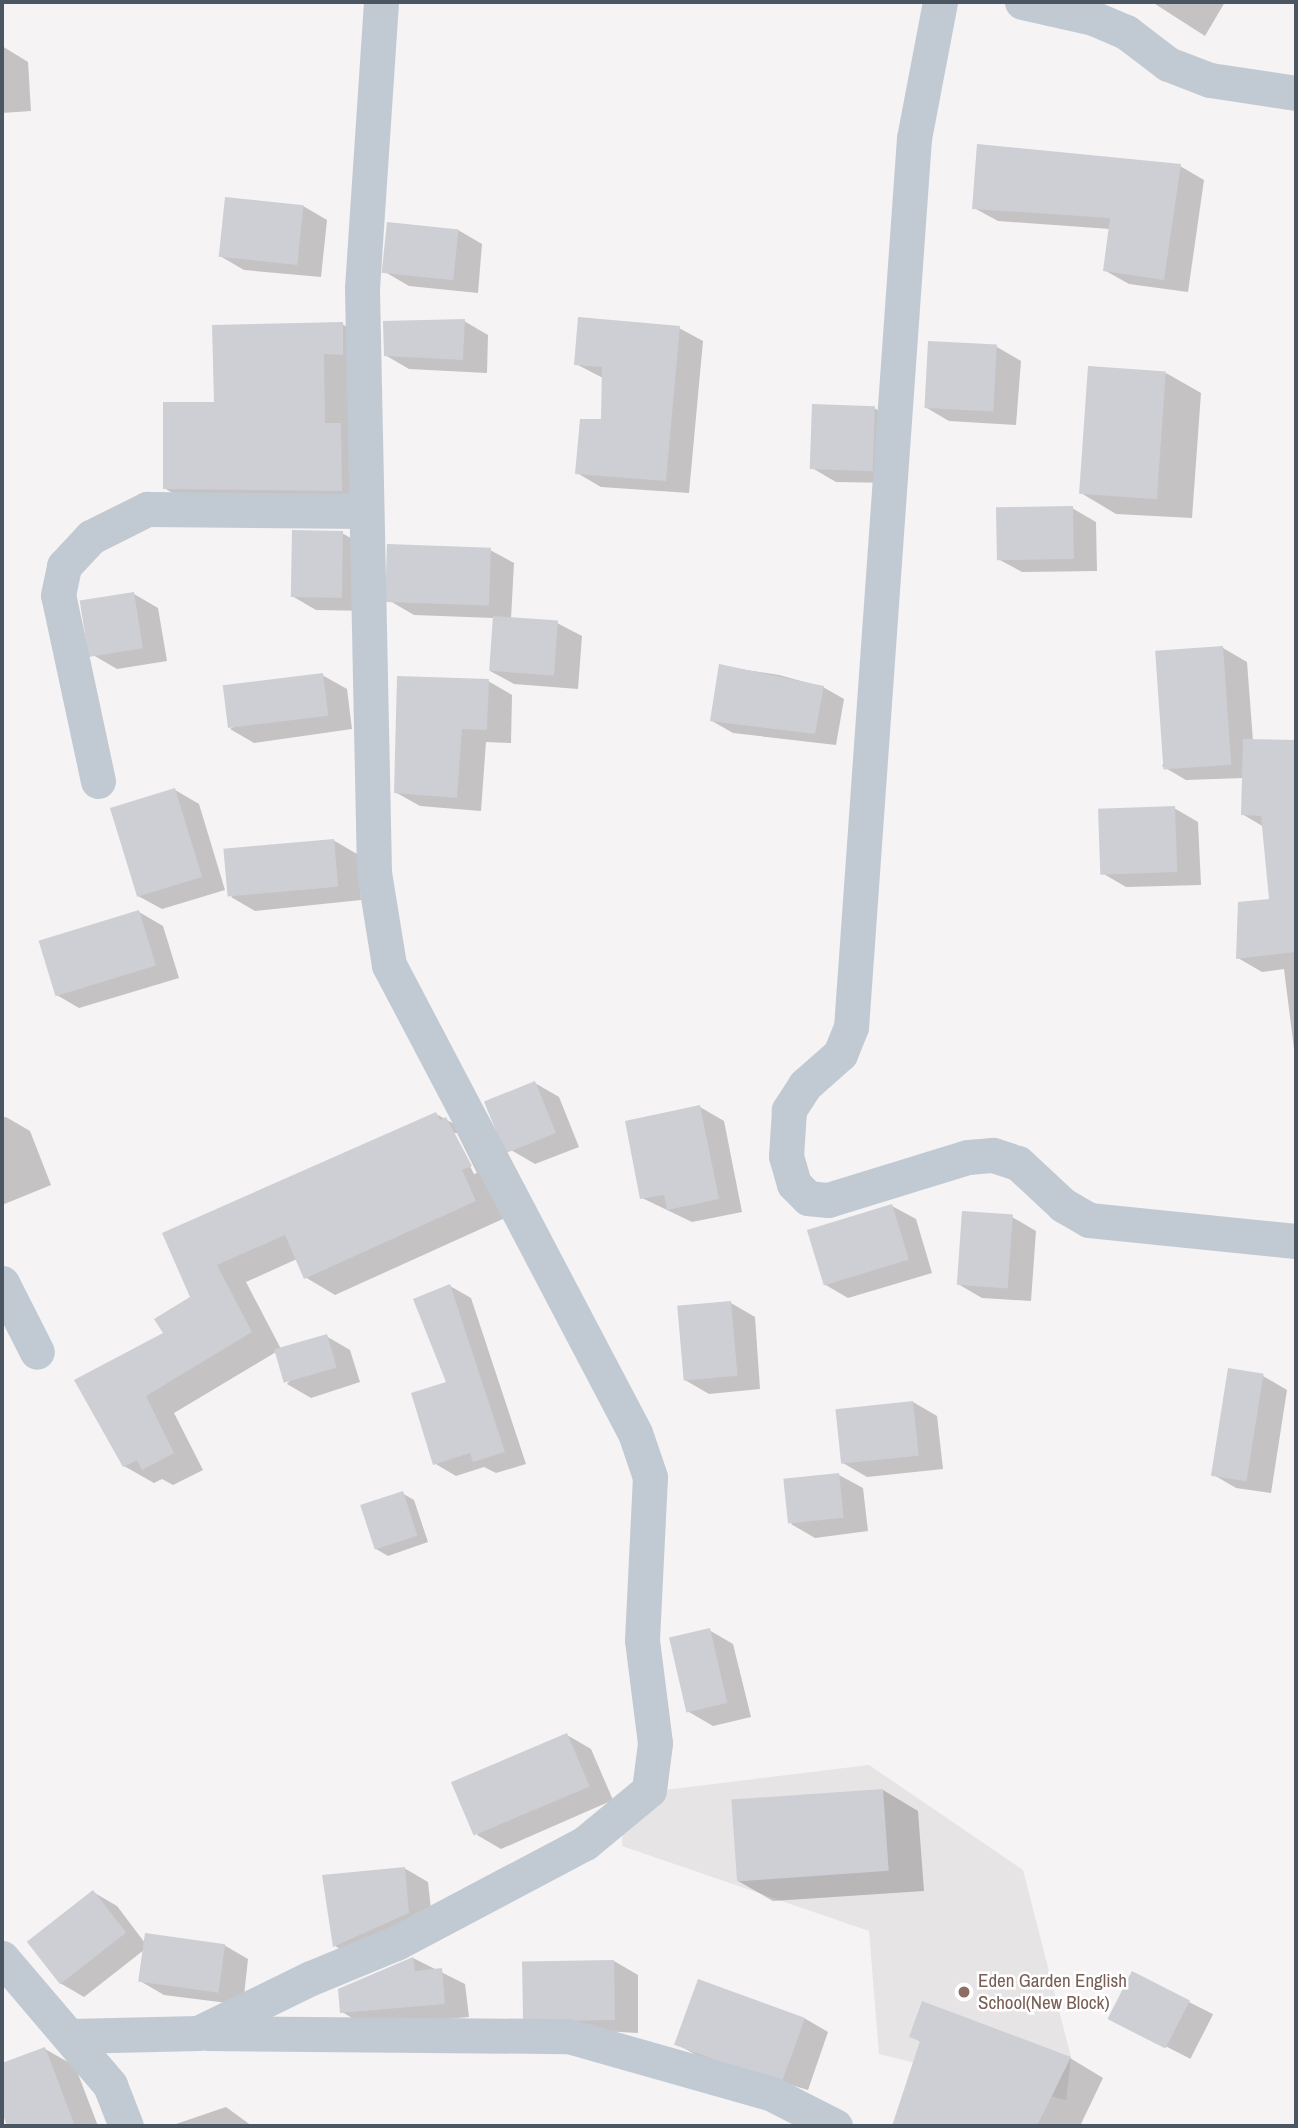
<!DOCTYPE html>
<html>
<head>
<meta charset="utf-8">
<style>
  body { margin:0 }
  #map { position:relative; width:1298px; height:2128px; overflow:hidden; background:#f5f3f3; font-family:"Archivo Narrow",sans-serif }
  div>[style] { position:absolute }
  .education>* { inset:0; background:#e6e4e5 }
  .shadow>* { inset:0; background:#0003; transform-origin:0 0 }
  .building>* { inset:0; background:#cdcfd5; transform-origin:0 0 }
  .street>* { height:35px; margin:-17.5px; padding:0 17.5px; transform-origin:17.5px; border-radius:17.5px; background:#c1cad2 }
  .dots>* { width:19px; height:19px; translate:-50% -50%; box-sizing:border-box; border:4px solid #fff; border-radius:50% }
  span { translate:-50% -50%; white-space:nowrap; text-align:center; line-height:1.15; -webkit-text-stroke:5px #fff; paint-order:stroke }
  .education-label { font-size:19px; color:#785e54 }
  .left { translate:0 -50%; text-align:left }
  .frame { position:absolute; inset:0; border:4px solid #4a5661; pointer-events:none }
</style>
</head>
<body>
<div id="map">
  <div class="education">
    <i style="clip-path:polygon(869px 1765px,1023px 1870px,1071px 2057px,1066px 2100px,879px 2054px,869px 1931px,622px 1846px,624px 1795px)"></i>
  </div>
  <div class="shadow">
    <i style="clip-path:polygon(1152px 2px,1225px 2px,1205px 36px)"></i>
    <i style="clip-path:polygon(2px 46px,28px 62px,31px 111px,2px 113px)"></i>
    <i style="clip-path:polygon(1180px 166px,1204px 180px,1188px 292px,1129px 284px,1104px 270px,1110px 229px,998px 221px,974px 208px)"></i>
    <i style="clip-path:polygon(303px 206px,327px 220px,321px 277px,244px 270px,220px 256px)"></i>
    <i style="clip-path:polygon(458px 230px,482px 244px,478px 293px,409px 286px,385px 272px)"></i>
    <i style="clip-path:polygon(464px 321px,488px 335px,487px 373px,409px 369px,385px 355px)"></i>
    <i style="clip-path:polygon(342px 324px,366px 338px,366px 504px,188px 502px,164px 488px)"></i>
    <i style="clip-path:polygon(679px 328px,703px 341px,689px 493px,601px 487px,577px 473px,602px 420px,603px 378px,576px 364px)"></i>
    <i style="clip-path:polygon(997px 347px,1021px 361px,1016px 425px,949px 421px,925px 407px)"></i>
    <i style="clip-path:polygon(1166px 373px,1201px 393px,1192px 518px,1116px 514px,1081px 493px)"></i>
    <i style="clip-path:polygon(874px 408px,898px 421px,894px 483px,836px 482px,812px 468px)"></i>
    <i style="clip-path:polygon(1072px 508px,1096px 522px,1097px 571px,1022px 572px,998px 559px)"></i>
    <i style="clip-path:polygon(342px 533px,366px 547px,372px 611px,316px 610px,292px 596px)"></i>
    <i style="clip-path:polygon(490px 550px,514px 563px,511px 619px,557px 623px,582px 636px,578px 689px,514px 684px,490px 671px,494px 618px,414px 615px,390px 601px)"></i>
    <i style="clip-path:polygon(134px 594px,158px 608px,167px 661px,117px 669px,93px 655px)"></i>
    <i style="clip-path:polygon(1223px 648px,1247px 662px,1253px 741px,1296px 742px,1296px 1065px,1284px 969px,1262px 972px,1238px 958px,1271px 900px,1264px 827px,1242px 814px,1244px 778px,1186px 780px,1162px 766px)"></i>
    <i style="clip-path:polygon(721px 666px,779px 675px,823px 687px,844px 699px,836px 745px,733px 733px,712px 721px)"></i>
    <i style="clip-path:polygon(322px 675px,347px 689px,352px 729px,254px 743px,230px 729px)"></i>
    <i style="clip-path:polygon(488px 681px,512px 695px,511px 743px,486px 742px,481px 811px,420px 806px,395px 792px)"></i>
    <i style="clip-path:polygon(175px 790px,199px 804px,225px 890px,162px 909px,138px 896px)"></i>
    <i style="clip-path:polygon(1174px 808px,1198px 822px,1201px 885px,1126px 887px,1102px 873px)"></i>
    <i style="clip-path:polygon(333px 840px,357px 854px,361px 900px,255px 911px,231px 897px)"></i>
    <i style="clip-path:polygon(139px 912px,163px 926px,179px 978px,79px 1008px,55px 994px)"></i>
    <i style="clip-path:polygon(535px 1083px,559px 1097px,579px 1147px,535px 1164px,511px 1150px)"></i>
    <i style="clip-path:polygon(700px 1107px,724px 1121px,742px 1212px,692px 1222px,642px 1198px)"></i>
    <i style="clip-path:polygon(evenodd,436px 1114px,476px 1136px,505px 1218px,335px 1295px,305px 1277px,297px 1259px,246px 1282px,281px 1349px,174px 1413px,203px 1470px,173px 1485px,162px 1479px,154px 1483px,124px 1466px,77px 1380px,165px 1334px,193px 1298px,164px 1234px,436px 1114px,453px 1133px,457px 1133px,477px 1173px,474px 1174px,453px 1133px)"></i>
    <i style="clip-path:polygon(6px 1117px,30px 1131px,51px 1185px,2px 1205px,2px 1118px)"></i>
    <i style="clip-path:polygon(892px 1206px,916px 1219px,932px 1273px,848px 1298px,824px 1284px)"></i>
    <i style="clip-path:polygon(1012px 1217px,1036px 1231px,1031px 1301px,982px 1298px,958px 1284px)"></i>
    <i style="clip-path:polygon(450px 1286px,471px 1298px,526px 1464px,496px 1473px,484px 1467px,456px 1476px,434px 1463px,448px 1383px)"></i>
    <i style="clip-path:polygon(731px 1303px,755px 1317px,760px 1389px,709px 1394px,685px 1380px)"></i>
    <i style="clip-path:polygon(326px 1336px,350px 1350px,360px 1382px,311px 1398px,287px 1384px)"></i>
    <i style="clip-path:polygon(1263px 1376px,1287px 1390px,1271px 1493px,1236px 1488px,1212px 1474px)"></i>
    <i style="clip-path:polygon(913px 1402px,937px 1416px,943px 1469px,867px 1477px,843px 1463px)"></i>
    <i style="clip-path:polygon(839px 1475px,863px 1488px,868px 1531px,815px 1538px,791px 1524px)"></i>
    <i style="clip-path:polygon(402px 1493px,414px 1500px,428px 1542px,388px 1556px,376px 1549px)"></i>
    <i style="clip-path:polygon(709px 1630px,733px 1644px,751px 1717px,713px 1726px,689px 1712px)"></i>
    <i style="clip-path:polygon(567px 1735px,591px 1749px,613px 1800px,501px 1849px,477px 1835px)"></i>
    <i style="clip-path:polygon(883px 1790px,918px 1811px,924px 1891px,773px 1901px,738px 1881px)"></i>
    <i style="clip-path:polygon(404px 1868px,428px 1882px,433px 1927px,359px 1960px,335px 1946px)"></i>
    <i style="clip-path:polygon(93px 1892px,117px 1906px,145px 1943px,224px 1945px,248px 1959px,243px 2005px,164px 1995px,140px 1981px,144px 1950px,84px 1997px,60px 1983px)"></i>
    <i style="clip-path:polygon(413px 1958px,465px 1984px,469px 2017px,366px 2026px,342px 2012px,340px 1990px)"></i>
    <i style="clip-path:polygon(614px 1961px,638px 1975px,638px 2033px,548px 2028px,523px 2014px)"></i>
    <i style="left:1132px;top:1973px;width:91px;height:50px;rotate:27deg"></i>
    <i style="clip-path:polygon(804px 2018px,828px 2032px,808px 2090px,701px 2058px,677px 2044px)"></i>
    <i style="clip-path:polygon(911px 2036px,1070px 2058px,1103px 2078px,1080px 2126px,894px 2126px,921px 2042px)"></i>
    <i style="clip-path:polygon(45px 2049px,75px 2066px,98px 2126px,9px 2126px,2px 2107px,2px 2065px)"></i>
    <i style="clip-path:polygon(226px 2107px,252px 2126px,170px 2126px)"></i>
  </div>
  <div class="building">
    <i style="clip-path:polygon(977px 144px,1181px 164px,1164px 280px,1103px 271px,1110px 218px,972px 209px)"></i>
    <i style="left:225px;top:197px;width:79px;height:60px;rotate:6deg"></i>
    <i style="left:387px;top:222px;width:72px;height:51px;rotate:6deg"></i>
    <i style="clip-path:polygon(578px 317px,680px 326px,666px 481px,575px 474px,580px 419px,601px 419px,602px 367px,574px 365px)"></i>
    <i style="clip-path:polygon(465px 319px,463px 360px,384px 356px,383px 321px)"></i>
    <i style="clip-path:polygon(343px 322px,343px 355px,324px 354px,325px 423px,341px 423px,342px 491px,163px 489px,163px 402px,214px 402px,212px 325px)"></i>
    <i style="left:928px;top:341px;width:69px;height:67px;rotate:3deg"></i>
    <i style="left:1088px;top:366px;width:78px;height:128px;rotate:4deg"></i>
    <i style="left:812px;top:404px;width:63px;height:65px;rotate:2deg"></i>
    <i style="left:1073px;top:506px;width:53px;height:77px;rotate:89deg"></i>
    <i style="left:292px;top:530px;width:51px;height:67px;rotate:1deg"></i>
    <i style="left:387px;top:544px;width:104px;height:58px;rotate:2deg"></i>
    <i style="left:134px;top:592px;width:57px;height:55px;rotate:81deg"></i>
    <i style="left:493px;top:616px;width:65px;height:55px;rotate:4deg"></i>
    <i style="left:1223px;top:646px;width:119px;height:68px;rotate:86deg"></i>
    <i style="clip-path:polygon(719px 664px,824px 686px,815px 734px,710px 721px)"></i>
    <i style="left:323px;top:673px;width:43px;height:101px;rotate:83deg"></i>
    <i style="clip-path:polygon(397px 676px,489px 679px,487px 730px,462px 729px,457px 798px,394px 793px)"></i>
    <i style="clip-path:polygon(1243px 739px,1296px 740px,1296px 952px,1236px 959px,1238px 902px,1269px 899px,1261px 816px,1241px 815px)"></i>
    <i style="left:175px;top:788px;width:93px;height:68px;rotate:73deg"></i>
    <i style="left:1175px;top:806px;width:66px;height:77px;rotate:88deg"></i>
    <i style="left:334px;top:839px;width:48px;height:111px;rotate:85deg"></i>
    <i style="left:139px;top:910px;width:58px;height:105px;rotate:73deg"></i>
    <i style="left:535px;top:1081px;width:56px;height:55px;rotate:68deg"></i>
    <i style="clip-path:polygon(700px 1105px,719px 1199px,667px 1210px,664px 1195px,640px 1199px,625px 1121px)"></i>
    <i style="clip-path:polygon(436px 1112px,440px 1120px,446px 1117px,472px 1166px,462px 1170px,476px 1201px,304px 1279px,285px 1235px,217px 1265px,252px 1332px,146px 1396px,174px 1453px,142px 1470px,137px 1460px,123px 1467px,74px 1380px,163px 1333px,154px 1319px,190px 1297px,162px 1233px)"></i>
    <i style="left:892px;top:1204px;width:58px;height:89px;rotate:73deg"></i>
    <i style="left:962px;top:1211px;width:51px;height:74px;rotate:4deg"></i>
    <i style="clip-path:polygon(450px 1284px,505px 1452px,473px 1462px,470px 1453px,433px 1465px,411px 1393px,446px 1382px,413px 1299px)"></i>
    <i style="left:731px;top:1301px;width:75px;height:54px;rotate:85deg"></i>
    <i style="left:327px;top:1334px;width:35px;height:55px;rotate:74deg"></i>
    <i style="left:1228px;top:1368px;width:36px;height:109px;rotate:9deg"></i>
    <i style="left:913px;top:1401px;width:55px;height:78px;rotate:84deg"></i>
    <i style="left:839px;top:1473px;width:45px;height:56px;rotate:84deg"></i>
    <i style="left:403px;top:1491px;width:47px;height:45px;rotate:72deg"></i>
    <i style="left:710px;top:1628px;width:77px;height:42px;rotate:77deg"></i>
    <i style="left:567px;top:1733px;width:58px;height:126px;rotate:67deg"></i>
    <i style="left:883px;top:1789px;width:82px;height:152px;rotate:86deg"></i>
    <i style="clip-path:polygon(405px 1867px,409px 1913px,333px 1947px,322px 1875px)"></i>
    <i style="left:93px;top:1890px;width:54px;height:84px;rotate:52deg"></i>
    <i style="left:145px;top:1933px;width:81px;height:49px;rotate:8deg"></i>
    <i style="clip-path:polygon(413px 1957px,415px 1971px,442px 1968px,445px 2004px,340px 2013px,338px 1989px)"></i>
    <i style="left:614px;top:1960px;width:60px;height:92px;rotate:89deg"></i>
    <i style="left:1132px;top:1971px;width:65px;height:54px;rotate:27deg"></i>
    <i style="left:698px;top:1979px;width:114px;height:70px;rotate:20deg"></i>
    <i style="clip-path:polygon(922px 2001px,1071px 2057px,1037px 2126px,892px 2126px,920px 2041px,909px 2037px)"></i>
    <i style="clip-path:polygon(45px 2047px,75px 2126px,7px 2126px,2px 2112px,2px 2063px)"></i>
  </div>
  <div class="street">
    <i style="left:940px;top:2px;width:138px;rotate:100.8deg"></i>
    <i style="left:914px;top:138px;width:891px;rotate:94.05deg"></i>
    <i style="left:851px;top:1027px;width:29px;rotate:112deg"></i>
    <i style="left:840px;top:1054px;width:47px;rotate:138.5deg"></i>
    <i style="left:805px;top:1085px;width:30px;rotate:123deg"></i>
    <i style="left:789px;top:1110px;width:46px;rotate:93.7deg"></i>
    <i style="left:786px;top:1156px;width:29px;rotate:74deg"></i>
    <i style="left:794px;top:1184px;width:20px;rotate:45deg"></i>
    <i style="left:808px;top:1198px;width:20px;rotate:6deg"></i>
    <i style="left:828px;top:1200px;width:146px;rotate:-17.1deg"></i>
    <i style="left:968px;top:1157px;width:25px;rotate:-5deg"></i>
    <i style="left:993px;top:1155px;width:26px;rotate:18deg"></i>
    <i style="left:1018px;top:1163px;width:62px;rotate:43deg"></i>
    <i style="left:1063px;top:1205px;width:30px;rotate:30deg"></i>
    <i style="left:1089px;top:1220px;width:208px;rotate:5.8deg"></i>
    <i style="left:1022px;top:2px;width:73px;rotate:12.7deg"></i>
    <i style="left:1093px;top:18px;width:36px;rotate:23deg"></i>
    <i style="left:1126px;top:32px;width:53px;rotate:37.3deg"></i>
    <i style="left:1168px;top:64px;width:45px;rotate:20.9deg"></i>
    <i style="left:1210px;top:80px;width:87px;rotate:8.6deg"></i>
    <i style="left:98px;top:781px;width:190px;rotate:-102.1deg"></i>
    <i style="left:58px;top:595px;width:30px;rotate:-78deg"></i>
    <i style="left:64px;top:566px;width:40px;rotate:-47deg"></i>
    <i style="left:91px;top:537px;width:63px;rotate:-26.6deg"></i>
    <i style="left:147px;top:509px;width:219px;rotate:0.5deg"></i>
    <i style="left:2px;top:1283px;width:77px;rotate:63.1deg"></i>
    <i style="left:2px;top:1958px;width:167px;rotate:49.6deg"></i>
    <i style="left:110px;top:2085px;width:44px;rotate:68.7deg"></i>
    <i style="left:207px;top:2033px;width:361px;rotate:0.5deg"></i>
    <i style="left:568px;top:2036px;width:210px;rotate:15.8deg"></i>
    <i style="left:770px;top:2093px;width:73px;rotate:26.9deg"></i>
    <i style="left:70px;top:2036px;width:128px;rotate:-1.3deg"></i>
    <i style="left:198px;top:2033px;width:126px;rotate:-26deg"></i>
    <i style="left:311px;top:1978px;width:92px;rotate:-22.4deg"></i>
    <i style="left:396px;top:1943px;width:214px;rotate:-27.9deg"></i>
    <i style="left:585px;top:1843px;width:83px;rotate:-39.6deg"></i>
    <i style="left:649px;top:1790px;width:47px;rotate:-82.7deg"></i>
    <i style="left:655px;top:1743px;width:104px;rotate:-97.2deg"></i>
    <i style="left:642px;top:1640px;width:163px;rotate:-87.2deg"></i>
    <i style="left:650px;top:1477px;width:46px;rotate:-108.8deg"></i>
    <i style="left:635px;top:1433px;width:529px;rotate:-117.73deg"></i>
    <i style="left:389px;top:965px;width:94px;rotate:-99.2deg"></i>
    <i style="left:374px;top:872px;width:584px;rotate:-91.18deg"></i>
    <i style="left:362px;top:288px;width:287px;rotate:-86.2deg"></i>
  </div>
  <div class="dots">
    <i style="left:964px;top:1992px;background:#8d6e63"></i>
  </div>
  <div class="education-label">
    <span class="left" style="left:978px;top:1992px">Eden Garden English<br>School(New Block)</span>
  </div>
  <div class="frame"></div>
</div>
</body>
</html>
